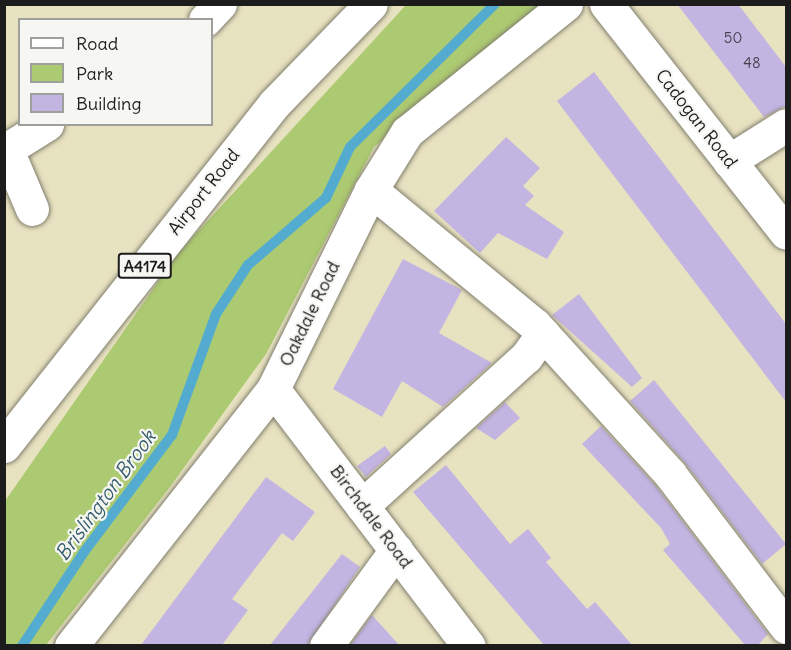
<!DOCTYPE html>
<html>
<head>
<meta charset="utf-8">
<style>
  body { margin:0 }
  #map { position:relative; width:791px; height:650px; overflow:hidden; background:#e7e2c0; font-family:Delius,sans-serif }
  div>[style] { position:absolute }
  .green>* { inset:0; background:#acca71 }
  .stream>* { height:10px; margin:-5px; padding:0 5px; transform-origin:5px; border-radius:5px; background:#53acd0 }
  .building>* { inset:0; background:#c3b5e2 }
  .roads { filter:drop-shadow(0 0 2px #827f6e) drop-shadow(0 0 2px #827f6e) }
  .minor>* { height:33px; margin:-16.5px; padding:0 16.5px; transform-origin:16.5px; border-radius:16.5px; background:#fff }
  .highway>* { height:33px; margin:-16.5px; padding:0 16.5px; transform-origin:16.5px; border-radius:16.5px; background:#fff }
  span { translate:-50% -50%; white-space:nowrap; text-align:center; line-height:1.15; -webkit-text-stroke:4.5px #f6f6f2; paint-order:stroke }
  .number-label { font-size:15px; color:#46424e }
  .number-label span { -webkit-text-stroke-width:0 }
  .shield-label span { padding:2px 4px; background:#f6f6f2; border:2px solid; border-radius:4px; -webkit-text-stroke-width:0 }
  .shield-label { font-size:16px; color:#1c1c1c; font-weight:700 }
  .street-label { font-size:18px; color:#1c1c1c }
  .water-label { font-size:20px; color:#355d6d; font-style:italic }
  .frame { position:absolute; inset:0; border:6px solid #1c1c1c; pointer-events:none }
  .legend { position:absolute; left:18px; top:18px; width:195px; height:108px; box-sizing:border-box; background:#f6f6f2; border:2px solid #9f9f9c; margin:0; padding:8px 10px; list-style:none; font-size:18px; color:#1c1c1c }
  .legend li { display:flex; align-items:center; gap:12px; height:30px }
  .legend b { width:30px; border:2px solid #9f9f9c }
</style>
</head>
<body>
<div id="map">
  <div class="green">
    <i style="clip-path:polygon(406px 5px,541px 5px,374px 147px,266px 354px,170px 487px,46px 645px,5px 646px,5px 501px,179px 252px)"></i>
  </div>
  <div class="stream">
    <i style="left:22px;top:646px;width:113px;rotate:-56.6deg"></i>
    <i style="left:84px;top:552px;width:146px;rotate:-53.1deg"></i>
    <i style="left:172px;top:435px;width:129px;rotate:-70deg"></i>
    <i style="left:216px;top:314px;width:59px;rotate:-56.9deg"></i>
    <i style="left:248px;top:265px;width:103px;rotate:-40.7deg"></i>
    <i style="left:326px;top:198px;width:56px;rotate:-64.8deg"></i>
    <i style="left:350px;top:147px;width:204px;rotate:-44.6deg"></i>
  </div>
  <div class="building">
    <i style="clip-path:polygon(677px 4px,738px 4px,786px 67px,786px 106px,764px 117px)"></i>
    <i style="clip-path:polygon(594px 72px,786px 324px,786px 402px,557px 101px)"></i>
    <i style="clip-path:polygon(506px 137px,540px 168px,523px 186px,534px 196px,525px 205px,564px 232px,547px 259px,498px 233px,480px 253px,434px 211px)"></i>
    <i style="clip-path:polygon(403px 259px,462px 290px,439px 333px,492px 363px,443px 407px,402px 381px,382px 417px,333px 389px)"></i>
    <i style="clip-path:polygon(579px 294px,642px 378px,632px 387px,552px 315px)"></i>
    <i style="clip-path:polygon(654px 380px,786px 544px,762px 564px,685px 463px,630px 401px)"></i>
    <i style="clip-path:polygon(505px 402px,520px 418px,495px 440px,476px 428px)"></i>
    <i style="clip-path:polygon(601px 426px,656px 486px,768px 634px,758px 645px,745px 645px,663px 550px,670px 544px,661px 528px,582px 444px)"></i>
    <i style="clip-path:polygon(385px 446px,391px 454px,366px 477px,357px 466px)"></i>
    <i style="clip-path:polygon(446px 465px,510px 544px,528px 529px,551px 558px,546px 562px,587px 609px,595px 602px,632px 645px,544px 645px,413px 492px)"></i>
    <i style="clip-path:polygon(266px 477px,315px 512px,293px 541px,282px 533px,232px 599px,248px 610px,222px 645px,141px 645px)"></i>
    <i style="clip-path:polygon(342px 554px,360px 567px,308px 645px,270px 645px)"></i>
    <i style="clip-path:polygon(372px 615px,399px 645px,350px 645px)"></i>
  </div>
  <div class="roads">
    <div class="minor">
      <i style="left:606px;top:4px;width:291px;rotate:51.8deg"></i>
      <i style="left:205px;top:20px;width:22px;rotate:-47deg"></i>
      <i style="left:7px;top:150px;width:64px;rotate:67deg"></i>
      <i style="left:4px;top:151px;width:51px;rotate:-32.1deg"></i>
      <i style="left:729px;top:161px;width:67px;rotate:-32.3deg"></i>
      <i style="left:371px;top:190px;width:212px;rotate:39.5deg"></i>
      <i style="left:535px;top:325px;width:201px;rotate:47.8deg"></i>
      <i style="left:670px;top:474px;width:192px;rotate:52.8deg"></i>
      <i style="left:273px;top:389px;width:323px;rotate:52.7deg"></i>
      <i style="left:362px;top:506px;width:222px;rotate:-42.3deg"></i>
      <i style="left:526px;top:357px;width:29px;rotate:-54deg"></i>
      <i style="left:71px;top:646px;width:327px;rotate:-51.8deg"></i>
      <i style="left:273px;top:389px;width:222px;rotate:-63.8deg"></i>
      <i style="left:371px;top:190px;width:68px;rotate:-58.2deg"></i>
      <i style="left:407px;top:132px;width:204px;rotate:-38.8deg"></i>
      <i style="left:326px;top:646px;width:119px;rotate:-53.9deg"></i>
    </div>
    <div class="highway">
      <i style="left:4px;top:446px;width:436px;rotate:-51.7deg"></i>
      <i style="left:274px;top:104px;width:139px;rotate:-45.9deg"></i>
    </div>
  </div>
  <div class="number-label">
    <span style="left:733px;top:38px">50</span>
    <span style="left:752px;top:63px">48</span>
  </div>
  <div class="shield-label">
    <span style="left:145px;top:266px">A4174</span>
  </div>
  <div class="street-label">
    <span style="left:696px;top:119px;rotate:52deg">Cadogan Road</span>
    <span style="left:204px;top:192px;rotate:-52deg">Airport Road</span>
    <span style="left:310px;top:314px;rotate:-64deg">Oakdale Road</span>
    <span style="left:371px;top:517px;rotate:53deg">Birchdale Road</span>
  </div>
  <div class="water-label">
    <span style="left:105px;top:495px;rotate:-54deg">Brislington Brook</span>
  </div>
  <div class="frame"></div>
  <ul class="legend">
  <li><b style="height:8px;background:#fff"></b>Road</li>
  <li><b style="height:16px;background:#acca71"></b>Park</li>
  <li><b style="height:16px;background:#c3b5e2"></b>Building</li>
  </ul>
</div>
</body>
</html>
